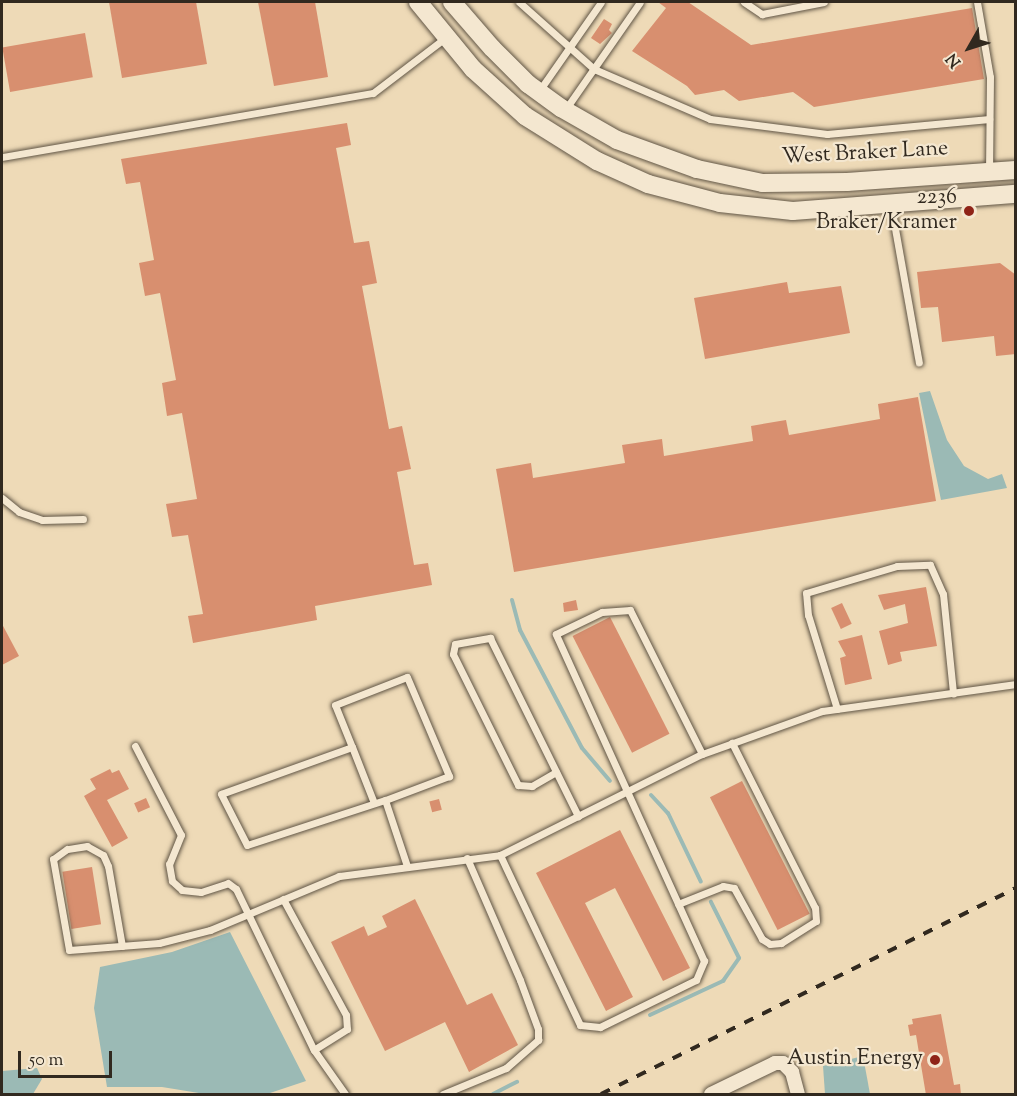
<!DOCTYPE html>
<html>
<head>
<meta charset="utf-8">
<style>
  body { margin:0 }
  #map { position:relative; width:1017px; height:1096px; overflow:hidden; background:#eedab7; font-family:"Sorts Mill Goudy",serif }
  div>[style] { position:absolute }
  .water>* { inset:0; background:#9bbab5 }
  .stream>* { height:4px; margin:-2px; padding:0 2px; transform-origin:2px; border-radius:2px; background:#9bbab5 }
  .building>* { inset:0; background:#d88f6f; transform-origin:0 0 }
  .roads { filter:drop-shadow(0 0 2px #605545) drop-shadow(0 0 2px #605545) }
  .service>* { height:7px; margin:-3.5px; padding:0 3.5px; transform-origin:3.5px; border-radius:3.5px; background:#f4e7d0 }
  .minor>* { height:14px; margin:-7px; padding:0 7px; transform-origin:7px; border-radius:7px; background:#f4e7d0 }
  .secondary>* { height:18px; margin:-9px; padding:0 9px; transform-origin:9px; border-radius:9px; background:#f4e7d0 }
  .rail>* { height:4px; margin-top:-2px; transform-origin:0; background:repeating-linear-gradient(90deg,#31291f 0 10px,transparent 0 20px) }
  .dots>* { width:16px; height:16px; translate:-50% -50%; box-sizing:border-box; border:3px solid #f4e7d0; border-radius:50% }
  span { translate:-50% -50%; white-space:nowrap; text-align:center; line-height:1.15; -webkit-text-stroke:4.5px #f4e7d0; paint-order:stroke }
  .street-label { font-size:22px; color:#31291f }
  .poi-label { font-size:22px; color:#31291f }
  .right { translate:-100% -50%; text-align:right }
  .frame { position:absolute; inset:0; border:3px solid #31291f; pointer-events:none }
  .north { position:absolute; left:939px; top:18px; width:60px; height:60px; -webkit-text-stroke:4px #f4e7d0; paint-order:stroke; rotate:231deg; font-size:16px; font-weight:700; line-height:24px; text-align:center; color:#31291f }
  .north::after { content:''; display:block; margin:auto; width:21px; height:27px; background:#31291f; clip-path:polygon(50% 0,100% 100%,50% 72%,0 100%) }
  .scale { position:absolute; left:18px; top:1051px; width:94px; height:27px; box-sizing:border-box; border:3px solid #31291f; border-top:0; padding-left:8px; font-size:18px; line-height:21px; white-space:nowrap; color:#31291f; -webkit-text-stroke:4px #f4e7d0; paint-order:stroke }
</style>
</head>
<body>
<div id="map">
  <div class="water">
    <i style="clip-path:polygon(930px 391px,947px 440px,964px 466px,988px 479px,1002px 474px,1007px 488px,941px 500px,919px 393px)"></i>
    <i style="clip-path:polygon(230px 932px,306px 1081px,267px 1094px,205px 1094px,162px 1087px,107px 1087px,94px 1008px,100px 967px,172px 952px)"></i>
    <i style="clip-path:polygon(863px 1056px,870px 1094px,825px 1094px,823px 1066px)"></i>
    <i style="clip-path:polygon(37px 1068px,42px 1079px,33px 1094px,2px 1094px,2px 1071px)"></i>
  </div>
  <div class="stream">
    <i style="left:512px;top:600px;width:31px;rotate:75deg"></i>
    <i style="left:520px;top:630px;width:133px;rotate:62.3deg"></i>
    <i style="left:582px;top:748px;width:43px;rotate:49.7deg"></i>
    <i style="left:651px;top:795px;width:25px;rotate:47deg"></i>
    <i style="left:668px;top:813px;width:76px;rotate:64.4deg"></i>
    <i style="left:650px;top:1015px;width:81px;rotate:-25deg"></i>
    <i style="left:723px;top:981px;width:28px;rotate:-55deg"></i>
    <i style="left:739px;top:958px;width:63px;rotate:-116.6deg"></i>
    <i style="left:493px;top:1094px;width:27px;rotate:-27deg"></i>
  </div>
  <div class="building">
    <i style="clip-path:polygon(109px 2px,196px 2px,207px 64px,122px 78px)"></i>
    <i style="clip-path:polygon(258px 2px,315px 2px,328px 77px,274px 86px)"></i>
    <i style="clip-path:polygon(658px 2px,688px 2px,751px 45px,972px 8px,984px 79px,814px 107px,793px 92px,739px 101px,724px 90px,695px 95px,687px 86px,632px 51px,666px 8px)"></i>
    <i style="clip-path:polygon(604px 19px,612px 24px,609px 30px,612px 33px,600px 44px,591px 38px)"></i>
    <i style="left:85px;top:33px;width:45px;height:84px;rotate:80deg"></i>
    <i style="clip-path:polygon(347px 123px,351px 145px,336px 148px,354px 243px,369px 241px,377px 283px,362px 286px,389px 429px,402px 426px,411px 469px,397px 472px,414px 565px,428px 563px,432px 585px,315px 606px,317px 620px,193px 643px,188px 616px,203px 614px,188px 535px,172px 537px,166px 504px,197px 499px,182px 413px,167px 416px,162px 383px,176px 380px,160px 293px,145px 296px,139px 263px,154px 260px,140px 182px,126px 184px,121px 159px)"></i>
    <i style="clip-path:polygon(1000px 263px,1016px 275px,1016px 354px,996px 356px,994px 336px,942px 342px,938px 307px,921px 308px,917px 272px)"></i>
    <i style="clip-path:polygon(787px 282px,789px 293px,841px 286px,850px 333px,705px 359px,694px 298px)"></i>
    <i style="clip-path:polygon(918px 397px,936px 501px,514px 572px,496px 469px,531px 463px,533px 478px,625px 463px,622px 445px,662px 439px,664px 456px,753px 441px,751px 426px,786px 420px,789px 435px,880px 419px,878px 404px)"></i>
    <i style="clip-path:polygon(926px 587px,937px 646px,900px 652px,902px 661px,888px 665px,879px 631px,908px 623px,905px 604px,884px 610px,878px 595px)"></i>
    <i style="clip-path:polygon(576px 600px,578px 610px,564px 612px,563px 603px)"></i>
    <i style="left:842px;top:603px;width:23px;height:12px;rotate:65deg"></i>
    <i style="left:610px;top:617px;width:131px;height:42px;rotate:63deg"></i>
    <i style="clip-path:polygon(2px 624px,19px 656px,2px 665px)"></i>
    <i style="clip-path:polygon(862px 635px,872px 679px,845px 685px,840px 658px,846px 656px,838px 641px)"></i>
    <i style="clip-path:polygon(110px 769px,112px 773px,119px 770px,129px 789px,107px 800px,128px 838px,112px 847px,84px 796px,96px 789px,90px 779px)"></i>
    <i style="left:742px;top:781px;width:149px;height:36px;rotate:63deg"></i>
    <i style="left:146px;top:798px;width:10px;height:13px;rotate:66deg"></i>
    <i style="left:439px;top:799px;width:11px;height:10px;rotate:75deg"></i>
    <i style="clip-path:polygon(620px 830px,690px 968px,663px 981px,615px 888px,585px 903px,633px 997px,606px 1011px,536px 873px)"></i>
    <i style="left:92px;top:867px;width:58px;height:30px;rotate:81deg"></i>
    <i style="clip-path:polygon(415px 899px,467px 1005px,492px 993px,518px 1045px,469px 1072px,445px 1022px,385px 1051px,331px 942px,364px 926px,368px 936px,387px 927px,382px 916px)"></i>
    <i style="clip-path:polygon(941px 1014px,954px 1085px,960px 1084px,961px 1095px,926px 1095px,916px 1035px,910px 1036px,908px 1025px,913px 1024px,912px 1019px)"></i>
  </div>
  <div class="roads">
    <div class="service">
      <i style="left:519px;top:2px;width:101px;rotate:41.8deg"></i>
      <i style="left:594px;top:69px;width:126px;rotate:23.3deg"></i>
      <i style="left:710px;top:119px;width:118px;rotate:7.3deg"></i>
      <i style="left:827px;top:134px;width:163px;rotate:-5.3deg"></i>
      <i style="left:744px;top:2px;width:22px;rotate:34deg"></i>
      <i style="left:762px;top:14px;width:63px;rotate:-11deg"></i>
      <i style="left:977px;top:2px;width:76px;rotate:80.2deg"></i>
      <i style="left:990px;top:77px;width:94px;rotate:90.6deg"></i>
      <i style="left:539px;top:91px;width:108px;rotate:-55.1deg"></i>
      <i style="left:565px;top:110px;width:131px;rotate:-55.2deg"></i>
      <i style="left:2px;top:157px;width:376px;rotate:-9.8deg"></i>
      <i style="left:373px;top:93px;width:91px;rotate:-37.4deg"></i>
      <i style="left:891px;top:206px;width:159px;rotate:79.9deg"></i>
      <i style="left:2px;top:498px;width:22px;rotate:39deg"></i>
      <i style="left:19px;top:512px;width:24px;rotate:19deg"></i>
      <i style="left:42px;top:520px;width:41px;rotate:-1.4deg"></i>
      <i style="left:837px;top:709px;width:98px;rotate:-107.1deg"></i>
      <i style="left:808px;top:615px;width:22px;rotate:-95deg"></i>
      <i style="left:806px;top:593px;width:95px;rotate:-16.5deg"></i>
      <i style="left:897px;top:566px;width:33px;rotate:-2deg"></i>
      <i style="left:930px;top:565px;width:32px;rotate:66deg"></i>
      <i style="left:943px;top:594px;width:100px;rotate:84.2deg"></i>
      <i style="left:135px;top:746px;width:100px;rotate:62.7deg"></i>
      <i style="left:181px;top:835px;width:31px;rotate:112deg"></i>
      <i style="left:169px;top:864px;width:17px;rotate:80deg"></i>
      <i style="left:172px;top:881px;width:13px;rotate:42deg"></i>
      <i style="left:182px;top:890px;width:19px;rotate:6deg"></i>
      <i style="left:201px;top:892px;width:28px;rotate:-18deg"></i>
      <i style="left:228px;top:883px;width:10px;rotate:37deg"></i>
      <i style="left:236px;top:889px;width:179px;rotate:64.2deg"></i>
      <i style="left:314px;top:1050px;width:54px;rotate:54.8deg"></i>
      <i style="left:352px;top:747px;width:45px;rotate:-112deg"></i>
      <i style="left:335px;top:705px;width:77px;rotate:-21.3deg"></i>
      <i style="left:407px;top:677px;width:108px;rotate:67deg"></i>
      <i style="left:449px;top:776px;width:68px;rotate:159.4deg"></i>
      <i style="left:556px;top:772px;width:28px;rotate:150deg"></i>
      <i style="left:532px;top:786px;width:14px;rotate:-176deg"></i>
      <i style="left:518px;top:785px;width:146px;rotate:-116.4deg"></i>
      <i style="left:453px;top:654px;width:10px;rotate:-79deg"></i>
      <i style="left:455px;top:644px;width:36px;rotate:-10deg"></i>
      <i style="left:490px;top:638px;width:199px;rotate:63.7deg"></i>
      <i style="left:374px;top:803px;width:60px;rotate:-111.4deg"></i>
      <i style="left:352px;top:747px;width:139px;rotate:160.3deg"></i>
      <i style="left:221px;top:794px;width:57px;rotate:63deg"></i>
      <i style="left:247px;top:845px;width:145px;rotate:-18.1deg"></i>
      <i style="left:385px;top:800px;width:70px;rotate:71.6deg"></i>
      <i style="left:500px;top:855px;width:188px;rotate:64.8deg"></i>
      <i style="left:580px;top:1025px;width:20px;rotate:6deg"></i>
      <i style="left:600px;top:1027px;width:107px;rotate:-26.1deg"></i>
      <i style="left:696px;top:980px;width:21px;rotate:-67deg"></i>
      <i style="left:704px;top:961px;width:359px;rotate:-114.4deg"></i>
      <i style="left:556px;top:634px;width:51px;rotate:-25.6deg"></i>
      <i style="left:602px;top:612px;width:28px;rotate:-4deg"></i>
      <i style="left:630px;top:610px;width:161px;rotate:63.4deg"></i>
      <i style="left:283px;top:899px;width:132px;rotate:61.5deg"></i>
      <i style="left:346px;top:1015px;width:14px;rotate:86deg"></i>
      <i style="left:347px;top:1029px;width:39px;rotate:148deg"></i>
      <i style="left:678px;top:904px;width:48px;rotate:-21.8deg"></i>
      <i style="left:723px;top:886px;width:11px;rotate:10deg"></i>
      <i style="left:734px;top:888px;width:58px;rotate:61.2deg"></i>
      <i style="left:762px;top:939px;width:9px;rotate:32deg"></i>
      <i style="left:770px;top:944px;width:11px;rotate:-5deg"></i>
      <i style="left:781px;top:943px;width:41px;rotate:-32.2deg"></i>
      <i style="left:816px;top:921px;width:13px;rotate:-94deg"></i>
      <i style="left:815px;top:908px;width:185px;rotate:-116.7deg"></i>
      <i style="left:122px;top:946px;width:81px;rotate:-99.9deg"></i>
      <i style="left:108px;top:866px;width:12px;rotate:-114deg"></i>
      <i style="left:103px;top:855px;width:18px;rotate:-151deg"></i>
      <i style="left:87px;top:846px;width:20px;rotate:171deg"></i>
      <i style="left:67px;top:849px;width:17px;rotate:144deg"></i>
      <i style="left:53px;top:859px;width:92px;rotate:80deg"></i>
      <i style="left:69px;top:950px;width:90px;rotate:-4.4deg"></i>
      <i style="left:159px;top:943px;width:53px;rotate:-14.3deg"></i>
      <i style="left:210px;top:930px;width:140px;rotate:-22.7deg"></i>
      <i style="left:339px;top:876px;width:162px;rotate:-7.4deg"></i>
      <i style="left:500px;top:855px;width:226px;rotate:-26.6deg"></i>
      <i style="left:702px;top:754px;width:127px;rotate:-19.7deg"></i>
      <i style="left:822px;top:711px;width:196px;rotate:-7.9deg"></i>
      <i style="left:443px;top:1094px;width:68px;rotate:-22.4deg"></i>
      <i style="left:506px;top:1068px;width:43px;rotate:-41.2deg"></i>
      <i style="left:538px;top:1040px;width:11px;rotate:-90deg"></i>
      <i style="left:538px;top:1029px;width:52px;rotate:-110.2deg"></i>
      <i style="left:520px;top:980px;width:133px;rotate:-113.5deg"></i>
    </div>
    <div class="minor">
      <i style="left:711px;top:1094px;width:71px;rotate:-25.8deg"></i>
      <i style="left:775px;top:1063px;width:8px"></i>
      <i style="left:783px;top:1063px;width:13px;rotate:45deg"></i>
      <i style="left:792px;top:1072px;width:23px;rotate:75deg"></i>
    </div>
    <div class="secondary">
      <i style="left:418px;top:2px;width:87px;rotate:50.6deg"></i>
      <i style="left:473px;top:69px;width:70px;rotate:42.1deg"></i>
      <i style="left:525px;top:116px;width:85px;rotate:32deg"></i>
      <i style="left:597px;top:161px;width:56px;rotate:24.3deg"></i>
      <i style="left:648px;top:184px;width:74px;rotate:14.8deg"></i>
      <i style="left:720px;top:203px;width:73px;rotate:6.3deg"></i>
      <i style="left:793px;top:211px;width:224px;rotate:-4.4deg"></i>
      <i style="left:452px;top:2px;width:61px;rotate:49deg"></i>
      <i style="left:492px;top:48px;width:51px;rotate:45deg"></i>
      <i style="left:528px;top:84px;width:41px;rotate:36deg"></i>
      <i style="left:561px;top:108px;width:64px;rotate:29.7deg"></i>
      <i style="left:617px;top:140px;width:85px;rotate:19.9deg"></i>
      <i style="left:697px;top:169px;width:67px;rotate:12deg"></i>
      <i style="left:763px;top:183px;width:84px;rotate:-0.7deg"></i>
      <i style="left:847px;top:182px;width:169px;rotate:-4.1deg"></i>
    </div>
  </div>
  <div class="rail">
    <i style="left:601px;top:1094px;width:463px;rotate:-26.4deg"></i>
  </div>
  <div class="dots">
    <i style="left:969px;top:211px;background:#8f2418"></i>
    <i style="left:935px;top:1060px;background:#8f2418"></i>
  </div>
  <div class="street-label">
    <span style="left:865px;top:154px;rotate:-3deg">West Braker Lane</span>
  </div>
  <div class="poi-label">
    <span class="right" style="left:957px;top:211px">2236<br>Braker/Kramer</span>
    <span class="right" style="left:923px;top:1060px">Austin Energy</span>
  </div>
  <div class="frame"></div>
  <div class="north">N</div>
  <div class="scale">50 m</div>
</div>
</body>
</html>
